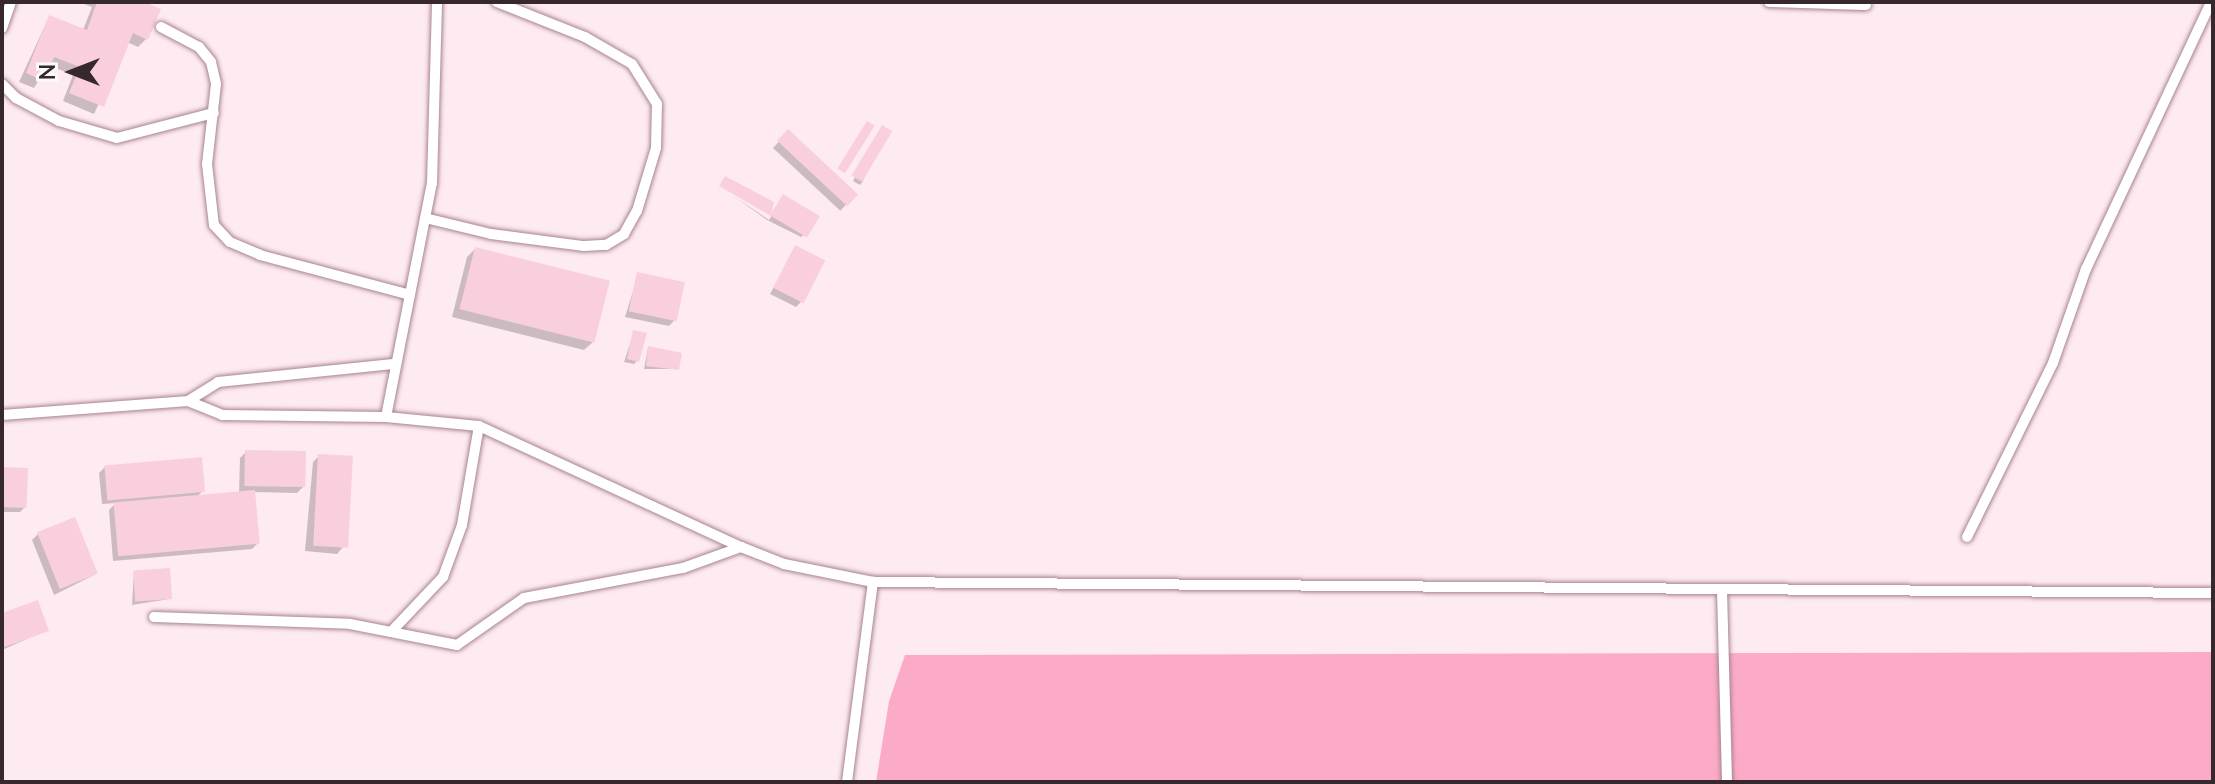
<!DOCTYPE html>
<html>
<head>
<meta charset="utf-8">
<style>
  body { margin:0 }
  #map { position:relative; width:2215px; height:784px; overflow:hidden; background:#fafafa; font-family:"Nunito Sans",sans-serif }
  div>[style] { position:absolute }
  .built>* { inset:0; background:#feeaf1 }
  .forest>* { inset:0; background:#fbaac8 }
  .shadow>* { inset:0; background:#0003; transform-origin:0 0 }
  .building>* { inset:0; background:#f9cfdd; transform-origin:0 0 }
  .roads { filter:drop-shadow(0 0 2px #a78390) drop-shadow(0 0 2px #a78390) }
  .service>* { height:10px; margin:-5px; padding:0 5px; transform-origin:5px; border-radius:5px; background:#fff }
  span { translate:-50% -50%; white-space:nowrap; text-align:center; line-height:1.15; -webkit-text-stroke:7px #fafafa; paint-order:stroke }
  .frame { position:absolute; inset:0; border:4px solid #37282d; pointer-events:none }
  .north { position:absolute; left:32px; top:32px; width:80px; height:80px; -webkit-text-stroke:6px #fafafa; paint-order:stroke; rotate:270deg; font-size:22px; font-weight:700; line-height:32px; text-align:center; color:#37282d }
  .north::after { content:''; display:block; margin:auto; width:28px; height:36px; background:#37282d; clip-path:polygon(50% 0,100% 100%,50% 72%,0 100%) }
</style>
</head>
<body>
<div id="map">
  <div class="built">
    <i style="clip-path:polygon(2px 2px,2213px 2px,2213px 652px,905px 655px,889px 701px,876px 782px,2px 782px)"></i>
  </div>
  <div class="forest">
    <i style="clip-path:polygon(2213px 652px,2213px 782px,876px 782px,889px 701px,905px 655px)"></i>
  </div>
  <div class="shadow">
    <i style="clip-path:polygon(79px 2px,142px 2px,147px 38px,138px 47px,127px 42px,94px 114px,63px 101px,73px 75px,48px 65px,34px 88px,19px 82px,49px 17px,83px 30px,92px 7px)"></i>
    <i style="clip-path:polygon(882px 128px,863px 181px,860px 185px,853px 181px)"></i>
    <i style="left:788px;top:132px;width:92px;height:22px;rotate:43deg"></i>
    <i style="clip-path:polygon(732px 195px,769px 220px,780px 201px,805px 234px,801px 237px,767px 220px)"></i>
    <i style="clip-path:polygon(796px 247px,802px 301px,796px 307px,770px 294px)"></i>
    <i style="clip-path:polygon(475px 249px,593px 342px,584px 350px,452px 317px,467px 257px)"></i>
    <i style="clip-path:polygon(638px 275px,675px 320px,669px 326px,625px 317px)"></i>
    <i style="clip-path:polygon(634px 332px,637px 361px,634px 364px,624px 362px)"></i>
    <i style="clip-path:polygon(648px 348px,677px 369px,644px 369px)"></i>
    <i style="clip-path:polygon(246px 452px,303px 487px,297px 493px,254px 492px,258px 543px,252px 549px,113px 561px,109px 510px,116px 503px,102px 504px,99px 473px,105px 467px,203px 491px,196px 497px,239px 494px,240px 458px)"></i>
    <i style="clip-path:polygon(319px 456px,343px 547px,337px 554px,305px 551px,313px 462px)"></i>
    <i style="clip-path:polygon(2px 469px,26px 506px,20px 512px,2px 512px)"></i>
    <i style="clip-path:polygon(38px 534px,96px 574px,54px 595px,32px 540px)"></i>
    <i style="clip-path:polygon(134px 572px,169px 599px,132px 605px)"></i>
    <i style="clip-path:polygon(2px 615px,47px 630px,2px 650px)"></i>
  </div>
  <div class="building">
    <i style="clip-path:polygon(97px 2px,144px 2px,161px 9px,148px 40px,133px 33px,104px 107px,69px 93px,80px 67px,54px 57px,44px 81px,26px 73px,49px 15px,87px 30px)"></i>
    <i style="left:867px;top:121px;width:9px;height:56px;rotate:32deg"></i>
    <i style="left:882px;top:125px;width:12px;height:59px;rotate:31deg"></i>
    <i style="left:788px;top:129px;width:96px;height:16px;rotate:43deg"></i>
    <i style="clip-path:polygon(725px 176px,774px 202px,771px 216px,719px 186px)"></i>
    <i style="left:783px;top:194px;width:43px;height:25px;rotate:31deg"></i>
    <i style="left:795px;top:245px;width:34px;height:48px;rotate:27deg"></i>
    <i style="left:475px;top:247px;width:139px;height:64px;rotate:14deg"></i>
    <i style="left:637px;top:272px;width:49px;height:40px;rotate:12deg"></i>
    <i style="clip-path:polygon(633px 330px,647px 333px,639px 362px,627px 359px)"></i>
    <i style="clip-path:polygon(648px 346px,682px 353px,679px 370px,646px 366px)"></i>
    <i style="left:245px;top:450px;width:61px;height:36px;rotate:1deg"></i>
    <i style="left:318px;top:454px;width:35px;height:92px;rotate:3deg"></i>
    <i style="left:202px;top:457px;width:35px;height:98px;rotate:85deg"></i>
    <i style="left:2px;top:467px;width:26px;height:40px;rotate:2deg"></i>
    <i style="left:255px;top:490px;width:54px;height:142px;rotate:85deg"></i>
    <i style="left:75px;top:517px;width:61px;height:41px;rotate:68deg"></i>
    <i style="left:170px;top:568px;width:31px;height:37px;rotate:86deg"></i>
    <i style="clip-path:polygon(38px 600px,49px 631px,2px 648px,2px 613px)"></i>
  </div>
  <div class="roads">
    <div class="service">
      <i style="left:1769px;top:2px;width:97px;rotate:1.8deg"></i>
      <i style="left:161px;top:27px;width:43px;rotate:27.8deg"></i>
      <i style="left:199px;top:47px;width:19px;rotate:51deg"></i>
      <i style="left:211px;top:62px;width:23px;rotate:77deg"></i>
      <i style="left:216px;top:84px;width:81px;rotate:96.4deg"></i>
      <i style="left:207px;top:164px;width:61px;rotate:83.5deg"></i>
      <i style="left:214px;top:225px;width:23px;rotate:47deg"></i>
      <i style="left:230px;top:242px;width:33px;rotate:23deg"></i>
      <i style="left:260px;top:255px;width:155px;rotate:14.9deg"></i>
      <i style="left:2px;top:28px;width:28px;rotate:-71deg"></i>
      <i style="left:2px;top:84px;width:20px;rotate:45deg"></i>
      <i style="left:16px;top:98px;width:49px;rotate:28.1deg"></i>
      <i style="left:59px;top:121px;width:60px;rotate:16.3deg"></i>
      <i style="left:117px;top:138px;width:100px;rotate:-14.5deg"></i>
      <i style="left:425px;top:218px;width:68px;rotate:13.6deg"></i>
      <i style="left:491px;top:234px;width:94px;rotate:7.4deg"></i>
      <i style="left:584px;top:246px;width:22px;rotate:-3deg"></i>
      <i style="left:606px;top:245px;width:21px;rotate:-31deg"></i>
      <i style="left:624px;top:234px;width:26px;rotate:-61deg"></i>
      <i style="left:637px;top:211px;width:66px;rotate:-73.2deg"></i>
      <i style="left:656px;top:148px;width:44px;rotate:-88.7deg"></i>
      <i style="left:657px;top:104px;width:47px;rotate:-122deg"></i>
      <i style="left:632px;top:64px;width:54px;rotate:-150.1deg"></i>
      <i style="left:585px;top:37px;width:95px;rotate:-158.3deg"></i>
      <i style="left:188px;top:401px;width:36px;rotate:-32deg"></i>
      <i style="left:218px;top:382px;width:176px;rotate:-5.9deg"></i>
      <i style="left:2px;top:415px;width:187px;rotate:-4.3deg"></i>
      <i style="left:188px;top:401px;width:37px;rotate:22deg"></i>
      <i style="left:222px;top:415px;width:164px;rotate:0.7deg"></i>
      <i style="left:386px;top:417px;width:93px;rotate:5.5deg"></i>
      <i style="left:479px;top:426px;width:289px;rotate:24.8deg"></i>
      <i style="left:741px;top:547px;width:46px;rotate:21.6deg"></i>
      <i style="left:784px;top:564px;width:91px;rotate:11.4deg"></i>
      <i style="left:873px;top:582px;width:1340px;rotate:0.47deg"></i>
      <i style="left:386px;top:417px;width:238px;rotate:-78.9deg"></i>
      <i style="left:432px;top:183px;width:181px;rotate:-88.4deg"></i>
      <i style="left:1967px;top:537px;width:194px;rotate:-63.7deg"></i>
      <i style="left:2053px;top:363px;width:100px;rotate:-70.7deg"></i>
      <i style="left:2086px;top:269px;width:295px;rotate:-64.9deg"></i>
      <i style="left:1722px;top:590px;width:192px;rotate:88.5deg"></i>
      <i style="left:154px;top:617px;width:196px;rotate:2deg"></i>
      <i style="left:350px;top:624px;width:109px;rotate:11.1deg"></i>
      <i style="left:457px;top:645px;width:82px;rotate:-35deg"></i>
      <i style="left:524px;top:598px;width:162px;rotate:-10.7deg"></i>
      <i style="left:683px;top:568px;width:62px;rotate:-19.9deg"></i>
      <i style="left:391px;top:632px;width:76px;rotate:-46.6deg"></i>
      <i style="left:443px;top:577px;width:55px;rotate:-69.9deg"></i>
      <i style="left:462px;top:525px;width:100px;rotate:-80.3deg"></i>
      <i style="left:847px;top:782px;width:202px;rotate:-82.6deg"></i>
    </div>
  </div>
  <div class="frame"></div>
  <div class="north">N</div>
</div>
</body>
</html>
